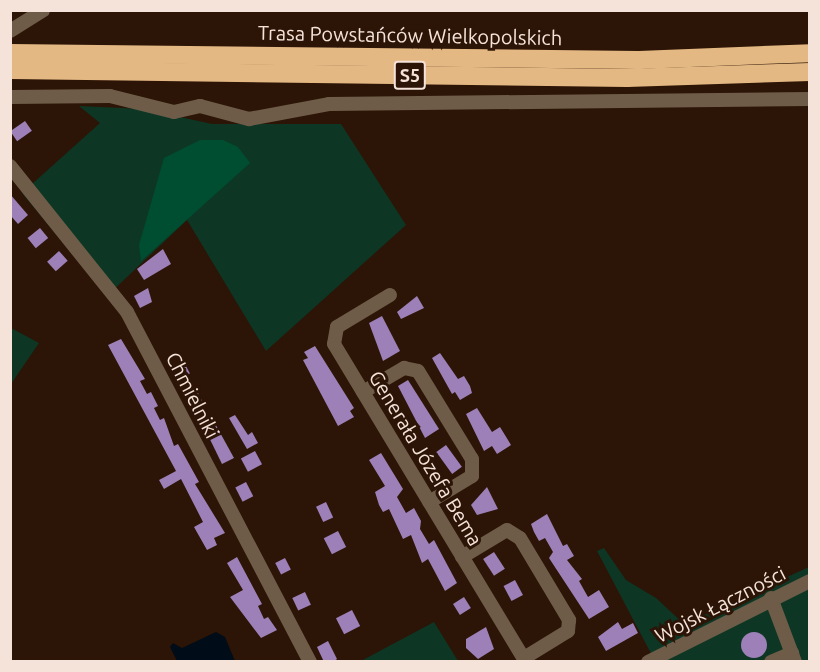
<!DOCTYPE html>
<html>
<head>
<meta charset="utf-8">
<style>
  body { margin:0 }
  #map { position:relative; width:820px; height:672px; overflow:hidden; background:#2c1406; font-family:Ubuntu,sans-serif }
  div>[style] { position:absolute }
  .green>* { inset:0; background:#0d3724 }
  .forest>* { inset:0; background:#004e31 }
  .water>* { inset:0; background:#000c17 }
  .building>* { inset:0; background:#9c80b7; transform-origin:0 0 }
  .round { border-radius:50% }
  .minor>* { height:14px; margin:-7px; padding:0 7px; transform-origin:7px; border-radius:7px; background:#6e5c48 }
  .highway>* { height:18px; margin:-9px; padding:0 9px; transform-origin:9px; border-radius:9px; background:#e4b883 }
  span { translate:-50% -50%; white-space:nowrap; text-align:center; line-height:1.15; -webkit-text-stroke:6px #2c1406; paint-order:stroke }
  .shield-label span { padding:2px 4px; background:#2c1406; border:2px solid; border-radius:4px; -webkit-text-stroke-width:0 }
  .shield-label { font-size:18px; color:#f5e3da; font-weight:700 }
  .street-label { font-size:20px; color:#f5e3da }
  .frame { position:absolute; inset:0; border:12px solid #f5e3da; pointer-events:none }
</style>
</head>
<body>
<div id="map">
  <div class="green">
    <i style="clip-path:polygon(79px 106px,144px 109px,212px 124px,341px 124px,406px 225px,266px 351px,187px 220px,107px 296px,22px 193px,100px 123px)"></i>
    <i style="clip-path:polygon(11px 328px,39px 343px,11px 384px)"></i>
    <i style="clip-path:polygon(604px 548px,626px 580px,656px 598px,684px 624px,809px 567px,809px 661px,655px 661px,597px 551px)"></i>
    <i style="clip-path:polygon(434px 622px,458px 661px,361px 661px)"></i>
  </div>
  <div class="forest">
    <i style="clip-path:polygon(200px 140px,223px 140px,238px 147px,250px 163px,141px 261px,139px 245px,164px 158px)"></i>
  </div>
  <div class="water">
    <i style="clip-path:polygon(216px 632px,225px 637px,235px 661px,177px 661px,170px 647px,173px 643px,182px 648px)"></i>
  </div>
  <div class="building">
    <i style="left:25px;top:121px;width:12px;height:18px;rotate:55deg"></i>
    <i style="clip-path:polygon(10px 194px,28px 215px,18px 224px,10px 215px)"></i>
    <i style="left:40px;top:228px;width:13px;height:16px;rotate:51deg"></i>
    <i style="clip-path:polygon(163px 249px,171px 264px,144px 280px,137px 269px)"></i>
    <i style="left:59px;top:251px;width:13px;height:16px;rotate:48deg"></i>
    <i style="clip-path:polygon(148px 288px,152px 302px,140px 308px,134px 296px)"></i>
    <i style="clip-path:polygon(417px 296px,424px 308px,401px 319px,397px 312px)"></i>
    <i style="clip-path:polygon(382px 316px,400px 351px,383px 361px,369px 323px)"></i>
    <i style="clip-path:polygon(121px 339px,145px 379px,140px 381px,147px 394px,151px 392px,158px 406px,154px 408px,160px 420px,164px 418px,174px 446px,178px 444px,199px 482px,195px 484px,225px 533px,214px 538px,217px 545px,207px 550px,194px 527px,203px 522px,181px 479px,164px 489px,159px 480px,176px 471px,108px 345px)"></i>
    <i style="clip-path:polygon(315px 346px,354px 408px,350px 411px,354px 417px,338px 426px,303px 360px,308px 358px,304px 352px)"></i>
    <i style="clip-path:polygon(440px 353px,458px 379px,464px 376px,470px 386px,472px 393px,460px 400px,455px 392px,452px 394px,432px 358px)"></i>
    <i style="left:184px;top:362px;width:13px;height:13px;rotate:63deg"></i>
    <i style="clip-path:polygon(408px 380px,439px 429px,425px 438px,398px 386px)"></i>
    <i style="left:196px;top:389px;width:18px;height:12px;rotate:63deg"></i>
    <i style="clip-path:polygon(477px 408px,492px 432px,500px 427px,511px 445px,497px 454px,492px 446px,484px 451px,466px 414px)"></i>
    <i style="clip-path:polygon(235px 415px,248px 435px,252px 432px,258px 443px,247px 449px,229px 418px)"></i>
    <i style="clip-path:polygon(212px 418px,234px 458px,222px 464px,202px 423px)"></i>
    <i style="left:446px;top:445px;width:27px;height:12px;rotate:54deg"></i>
    <i style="left:255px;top:451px;width:15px;height:16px;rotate:62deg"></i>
    <i style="clip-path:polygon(381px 453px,403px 489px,397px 497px,406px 513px,414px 508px,421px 521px,420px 529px,429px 544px,434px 540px,457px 583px,445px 591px,428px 559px,422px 563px,411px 535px,403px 539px,389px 509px,383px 512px,379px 505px,375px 492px,385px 486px,369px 460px)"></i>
    <i style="left:246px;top:482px;width:16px;height:12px;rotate:63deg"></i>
    <i style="clip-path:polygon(487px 487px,498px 509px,477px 515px,471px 505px)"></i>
    <i style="left:326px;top:502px;width:17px;height:11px;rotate:65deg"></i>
    <i style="clip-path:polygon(547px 514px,563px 546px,567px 544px,574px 556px,567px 560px,582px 579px,579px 581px,588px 597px,599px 590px,609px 607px,589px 619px,549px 558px,553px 552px,545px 538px,539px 541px,534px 532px,531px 524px)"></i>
    <i style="left:338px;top:531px;width:18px;height:16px;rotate:63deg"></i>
    <i style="left:494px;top:552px;width:20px;height:13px;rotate:57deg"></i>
    <i style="clip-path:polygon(237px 557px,262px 604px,258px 606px,264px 619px,268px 617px,277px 630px,261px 638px,230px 597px,243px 590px,227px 563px)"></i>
    <i style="left:285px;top:558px;width:13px;height:11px;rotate:63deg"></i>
    <i style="left:515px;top:580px;width:17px;height:13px;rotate:62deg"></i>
    <i style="left:305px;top:592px;width:14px;height:14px;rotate:65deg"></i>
    <i style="left:464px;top:597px;width:13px;height:13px;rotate:58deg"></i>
    <i style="left:352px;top:610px;width:18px;height:18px;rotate:63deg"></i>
    <i style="clip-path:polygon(618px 622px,622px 629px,633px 623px,638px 633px,606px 651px,598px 637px)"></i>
    <i style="clip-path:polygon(486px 627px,494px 649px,478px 659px,466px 648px,466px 639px)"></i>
    <i class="round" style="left:741px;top:632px;width:26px;height:26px"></i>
    <i style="clip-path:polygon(328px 641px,337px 659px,333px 662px,324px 662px,317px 647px)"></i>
  </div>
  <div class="minor">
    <i style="left:10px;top:31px;width:39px;rotate:-32deg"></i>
    <i style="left:10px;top:97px;width:100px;rotate:-0.6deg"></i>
    <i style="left:110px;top:96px;width:66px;rotate:14deg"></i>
    <i style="left:174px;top:112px;width:27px;rotate:-13deg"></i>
    <i style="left:200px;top:106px;width:51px;rotate:14.9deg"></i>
    <i style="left:249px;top:119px;width:81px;rotate:-10.6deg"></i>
    <i style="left:329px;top:104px;width:481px;rotate:-0.6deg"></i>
    <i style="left:10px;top:166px;width:187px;rotate:51.3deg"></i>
    <i style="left:127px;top:312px;width:395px;rotate:62.4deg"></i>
    <i style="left:390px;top:295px;width:62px;rotate:148.9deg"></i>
    <i style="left:337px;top:327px;width:17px;rotate:100deg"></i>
    <i style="left:334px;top:344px;width:371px;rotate:58.9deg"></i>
    <i style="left:363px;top:392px;width:48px;rotate:-30.3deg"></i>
    <i style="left:404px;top:368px;width:14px;rotate:12deg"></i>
    <i style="left:418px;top:371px;width:103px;rotate:58.5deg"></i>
    <i style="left:472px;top:459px;width:17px;rotate:90deg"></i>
    <i style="left:472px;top:476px;width:50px;rotate:148.8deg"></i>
    <i style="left:462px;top:557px;width:52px;rotate:-31deg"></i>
    <i style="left:507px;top:530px;width:15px;rotate:32deg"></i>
    <i style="left:520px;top:538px;width:96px;rotate:59.1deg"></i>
    <i style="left:569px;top:620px;width:11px;rotate:95deg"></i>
    <i style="left:568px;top:631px;width:52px;rotate:148.5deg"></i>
    <i style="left:771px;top:598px;width:68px;rotate:69.4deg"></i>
    <i style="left:648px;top:662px;width:181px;rotate:-26.6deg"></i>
    <i style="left:771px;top:662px;width:23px;rotate:-23deg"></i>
  </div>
  <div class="highway">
    <i style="left:10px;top:53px;width:629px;rotate:0.64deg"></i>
    <i style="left:639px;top:60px;width:171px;rotate:-2.3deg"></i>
    <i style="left:10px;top:70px;width:617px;rotate:0.74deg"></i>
    <i style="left:627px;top:78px;width:183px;rotate:-1.9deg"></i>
  </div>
  <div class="shield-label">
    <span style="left:410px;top:75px">S5</span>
  </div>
  <div class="street-label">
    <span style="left:410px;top:35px;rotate:1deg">Trasa Powstańców Wielkopolskich</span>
    <span style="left:193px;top:395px;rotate:63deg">Chmielniki</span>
    <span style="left:426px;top:458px;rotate:59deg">Generała Józefa Bema</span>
    <span style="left:720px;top:604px;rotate:-27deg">Wojsk Łączności</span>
  </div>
  <div class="frame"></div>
</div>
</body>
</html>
